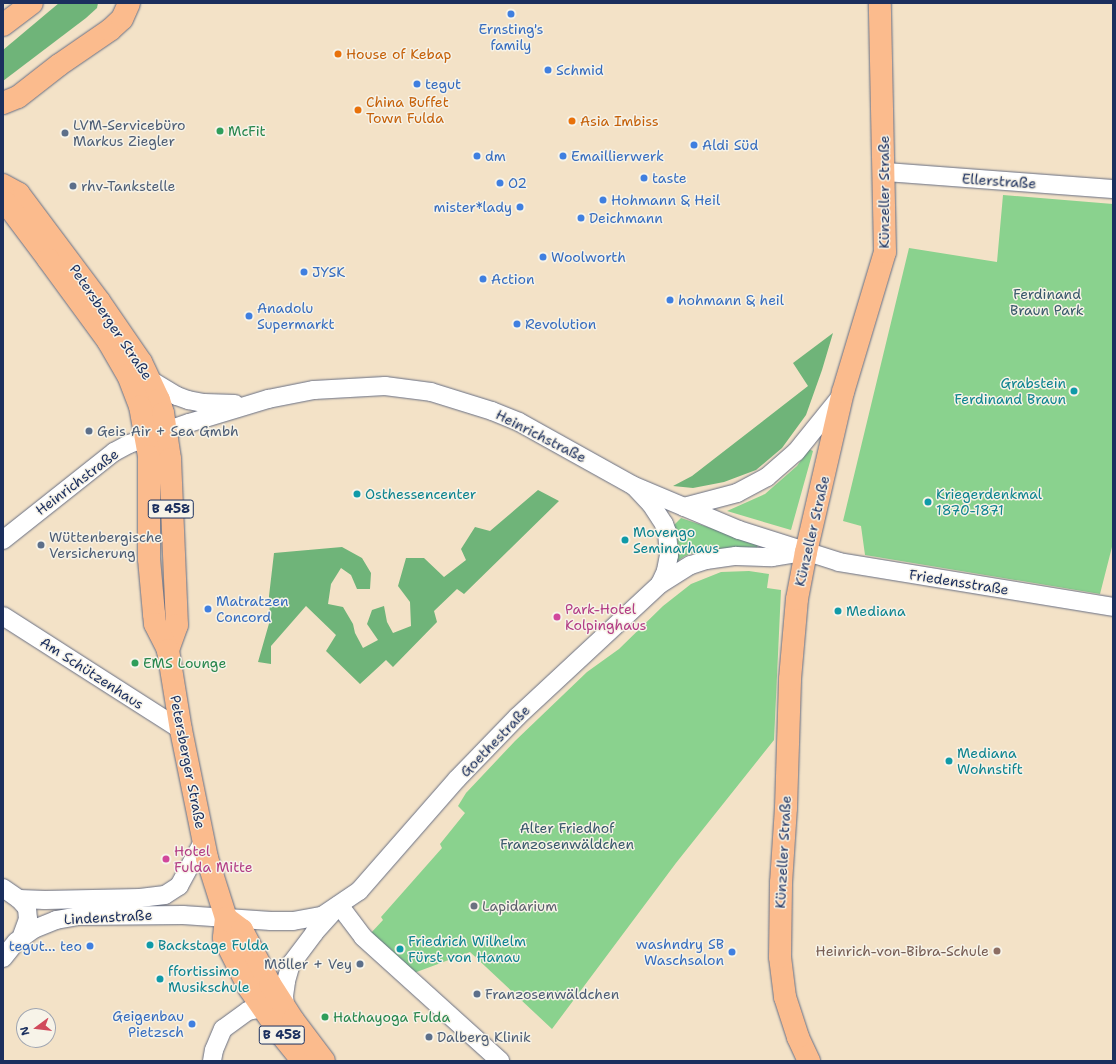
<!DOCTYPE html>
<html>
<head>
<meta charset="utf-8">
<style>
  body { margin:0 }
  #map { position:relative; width:1116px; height:1064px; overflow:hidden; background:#f3e2c7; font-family:"Shantell Sans",sans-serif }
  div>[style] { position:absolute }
  .green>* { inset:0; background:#8ad28e }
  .forest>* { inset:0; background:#6fb479 }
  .roads { filter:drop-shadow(0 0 1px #676e83) drop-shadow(0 0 1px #676e83) }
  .minor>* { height:18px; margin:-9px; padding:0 9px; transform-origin:9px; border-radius:9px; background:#fff }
  .major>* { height:22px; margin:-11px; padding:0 11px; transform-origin:11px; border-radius:11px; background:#fbbb8d }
  .dots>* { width:11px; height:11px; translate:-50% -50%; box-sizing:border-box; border:2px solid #f7f3e8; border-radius:50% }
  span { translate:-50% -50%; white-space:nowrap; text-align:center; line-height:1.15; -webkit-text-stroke:3px #f7f3e8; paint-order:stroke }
  .shield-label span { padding:1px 3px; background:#f7f3e8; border:1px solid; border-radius:3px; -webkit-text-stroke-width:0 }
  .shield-label { font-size:13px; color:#1b2f5e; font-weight:700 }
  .shop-label { font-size:14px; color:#366cbe }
  .left { translate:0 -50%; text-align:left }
  .right { translate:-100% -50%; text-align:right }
  .food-label { font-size:14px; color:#c56008 }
  .service-label { font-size:14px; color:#4e5e75 }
  .leisure-label { font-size:14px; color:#27864d }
  .street-label { font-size:14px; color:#1b2f5e }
  .park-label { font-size:14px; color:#37586a }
  .culture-label { font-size:14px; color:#0d838f }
  .hotel-label { font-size:14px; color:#b23c85 }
  .worship-label { font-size:14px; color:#5b616d }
  .education-label { font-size:14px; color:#785e54 }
  .frame { position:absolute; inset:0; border:4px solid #1b2f5e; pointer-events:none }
  .north { position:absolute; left:16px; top:1008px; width:40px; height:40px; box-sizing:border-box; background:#f7f3e8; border:1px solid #9fa5b1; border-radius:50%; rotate:255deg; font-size:11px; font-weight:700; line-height:16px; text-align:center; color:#1b2f5e }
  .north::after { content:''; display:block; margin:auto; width:14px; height:18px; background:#d1495b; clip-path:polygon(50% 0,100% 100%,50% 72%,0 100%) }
</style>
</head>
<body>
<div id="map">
  <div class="green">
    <i style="clip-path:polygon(1003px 195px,1113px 204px,1113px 543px,1100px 594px,865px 555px,861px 526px,843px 521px,909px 248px,997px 262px)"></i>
    <i style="clip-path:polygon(809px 449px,813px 451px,791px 530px,727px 511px,765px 494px,797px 466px)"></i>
    <i style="clip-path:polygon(681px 518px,758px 544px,757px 548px,701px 550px,685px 556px,676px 562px,678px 544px,674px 525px)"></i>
    <i style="clip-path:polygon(749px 571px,769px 574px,767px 588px,781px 590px,774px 740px,676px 863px,552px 1029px,470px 952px,414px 973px,370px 934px,383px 920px,381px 917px,442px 848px,440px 844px,465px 813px,458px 806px,466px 793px,515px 741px,587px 672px,619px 649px,663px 606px,691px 584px,721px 572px)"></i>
  </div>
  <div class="forest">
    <i style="clip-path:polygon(59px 3px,98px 3px,97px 8px,86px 18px,3px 81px,3px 50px)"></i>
    <i style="clip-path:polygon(833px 333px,822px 370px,806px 415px,782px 448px,756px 470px,724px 482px,693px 488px,673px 486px,692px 476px,808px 386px,793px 363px)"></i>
    <i style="clip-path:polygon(538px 490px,559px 501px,464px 594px,457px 589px,434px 611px,437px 622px,393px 667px,386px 660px,360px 684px,326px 651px,336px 635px,306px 606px,271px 646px,271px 664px,258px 662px,270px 620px,269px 596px,274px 553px,342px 547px,362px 558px,371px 573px,370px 589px,357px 589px,351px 575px,341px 568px,331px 584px,328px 604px,343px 607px,353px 624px,355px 633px,363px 648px,378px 640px,367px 624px,372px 610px,384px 606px,387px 622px,393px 633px,411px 626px,410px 602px,398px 586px,406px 558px,424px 558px,444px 577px,466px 560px,461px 549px,475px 527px,490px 531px)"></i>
  </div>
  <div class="roads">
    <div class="minor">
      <i style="left:885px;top:172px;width:229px;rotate:4.3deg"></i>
      <i style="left:152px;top:381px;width:29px;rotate:31deg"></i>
      <i style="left:177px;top:396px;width:12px;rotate:20deg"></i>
      <i style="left:188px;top:400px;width:16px;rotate:11deg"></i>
      <i style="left:204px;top:403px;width:31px;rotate:2deg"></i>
      <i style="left:635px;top:487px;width:23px;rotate:47deg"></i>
      <i style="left:651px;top:504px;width:24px;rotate:57deg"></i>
      <i style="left:664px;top:524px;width:9px;rotate:69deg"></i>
      <i style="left:667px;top:532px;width:23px;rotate:85deg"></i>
      <i style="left:669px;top:555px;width:16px;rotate:101deg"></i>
      <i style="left:666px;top:571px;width:14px;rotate:115deg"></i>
      <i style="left:684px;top:507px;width:55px;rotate:-14.8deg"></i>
      <i style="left:737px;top:493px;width:34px;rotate:-28deg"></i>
      <i style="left:767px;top:477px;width:38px;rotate:-41deg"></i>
      <i style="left:796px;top:452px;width:73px;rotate:-51.1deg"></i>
      <i style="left:3px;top:540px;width:142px;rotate:-38.4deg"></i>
      <i style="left:114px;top:452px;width:17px;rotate:-28deg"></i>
      <i style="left:129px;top:444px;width:64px;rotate:-19.3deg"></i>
      <i style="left:189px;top:423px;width:83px;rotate:-16.9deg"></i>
      <i style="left:268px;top:399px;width:47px;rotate:-11.1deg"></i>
      <i style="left:314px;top:390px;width:71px;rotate:-3.2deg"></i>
      <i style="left:385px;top:386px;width:46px;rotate:7.4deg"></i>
      <i style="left:431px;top:392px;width:64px;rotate:17.3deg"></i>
      <i style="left:492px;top:411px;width:29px;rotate:22deg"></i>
      <i style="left:519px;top:422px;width:129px;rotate:29.1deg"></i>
      <i style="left:632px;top:485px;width:116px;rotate:22.8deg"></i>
      <i style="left:739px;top:530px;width:105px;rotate:17.7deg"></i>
      <i style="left:839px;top:562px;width:278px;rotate:9.3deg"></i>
      <i style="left:3px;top:616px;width:211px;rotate:32.6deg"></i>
      <i style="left:3px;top:888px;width:19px;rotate:35deg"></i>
      <i style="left:19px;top:899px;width:12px;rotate:48deg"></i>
      <i style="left:27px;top:908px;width:11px;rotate:85deg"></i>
      <i style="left:28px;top:919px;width:20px;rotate:110deg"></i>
      <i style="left:19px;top:899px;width:26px;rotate:2deg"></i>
      <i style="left:45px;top:900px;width:95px;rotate:-1.2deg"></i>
      <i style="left:140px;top:898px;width:25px;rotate:-7deg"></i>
      <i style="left:165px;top:895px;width:17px;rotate:-33deg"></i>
      <i style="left:179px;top:886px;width:52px;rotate:-61.5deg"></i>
      <i style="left:339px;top:905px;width:40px;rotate:53deg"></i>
      <i style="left:363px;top:937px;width:185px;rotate:42.1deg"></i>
      <i style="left:3px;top:958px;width:21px;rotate:-51deg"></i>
      <i style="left:16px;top:942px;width:22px;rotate:-36deg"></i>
      <i style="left:34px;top:929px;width:24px;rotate:-22deg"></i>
      <i style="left:56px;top:920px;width:23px;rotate:-10deg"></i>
      <i style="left:79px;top:916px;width:104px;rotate:-0.6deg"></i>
      <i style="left:183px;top:915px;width:88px;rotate:3.9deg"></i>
      <i style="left:271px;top:921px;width:22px"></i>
      <i style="left:293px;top:921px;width:29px;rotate:-10deg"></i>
      <i style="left:322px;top:916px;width:45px;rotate:-34deg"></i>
      <i style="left:359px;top:891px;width:149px;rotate:-48.8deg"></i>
      <i style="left:457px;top:779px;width:86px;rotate:-45.9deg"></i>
      <i style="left:517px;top:717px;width:195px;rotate:-42.9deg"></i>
      <i style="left:660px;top:584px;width:36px;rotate:-32deg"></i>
      <i style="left:691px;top:565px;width:16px;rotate:-18deg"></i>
      <i style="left:706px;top:560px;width:30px;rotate:-8deg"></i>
      <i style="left:736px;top:556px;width:36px;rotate:2deg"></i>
      <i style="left:772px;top:557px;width:31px;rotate:-9deg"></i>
      <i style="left:285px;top:1007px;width:11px;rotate:-95deg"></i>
      <i style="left:284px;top:996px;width:15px;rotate:-82deg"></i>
      <i style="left:286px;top:981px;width:18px;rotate:-74deg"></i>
      <i style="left:291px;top:964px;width:39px;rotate:-53deg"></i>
      <i style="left:314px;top:933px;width:28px;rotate:-48deg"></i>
      <i style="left:212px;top:1061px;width:11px;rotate:-80deg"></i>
      <i style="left:214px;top:1050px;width:23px;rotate:-67deg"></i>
      <i style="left:223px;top:1029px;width:31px;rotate:-36deg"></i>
      <i style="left:248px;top:1011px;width:14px;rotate:-12deg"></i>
    </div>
    <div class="major">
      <i style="left:3px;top:25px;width:36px;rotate:-37deg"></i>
      <i style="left:3px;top:103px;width:16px;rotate:-22deg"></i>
      <i style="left:18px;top:97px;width:52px;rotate:-38deg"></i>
      <i style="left:59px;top:65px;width:62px;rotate:-34.5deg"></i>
      <i style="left:110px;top:30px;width:16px;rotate:-43deg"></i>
      <i style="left:122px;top:19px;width:17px;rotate:-66deg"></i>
      <i style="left:3px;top:185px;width:18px;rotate:29deg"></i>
      <i style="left:19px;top:194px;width:134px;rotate:53.2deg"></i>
      <i style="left:99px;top:301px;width:74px;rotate:55.5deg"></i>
      <i style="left:141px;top:362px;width:42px;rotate:64.7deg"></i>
      <i style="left:159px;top:400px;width:14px;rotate:73deg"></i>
      <i style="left:163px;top:413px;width:47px;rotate:81.3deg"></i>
      <i style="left:170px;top:459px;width:166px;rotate:87.6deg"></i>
      <i style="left:177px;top:625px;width:27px;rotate:110deg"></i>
      <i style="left:3px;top:194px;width:9px;rotate:72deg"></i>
      <i style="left:6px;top:203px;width:70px;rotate:53.1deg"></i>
      <i style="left:48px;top:259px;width:102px;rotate:53.8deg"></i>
      <i style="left:108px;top:341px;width:39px;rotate:60deg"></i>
      <i style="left:128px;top:375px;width:33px;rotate:69deg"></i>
      <i style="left:140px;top:406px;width:51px;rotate:79.8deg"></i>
      <i style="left:149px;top:456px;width:103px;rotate:90deg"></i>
      <i style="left:149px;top:559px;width:55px;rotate:84.8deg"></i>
      <i style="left:154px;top:614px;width:10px;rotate:84deg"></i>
      <i style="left:155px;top:624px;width:29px;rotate:63deg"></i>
      <i style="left:168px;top:650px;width:81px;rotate:80.8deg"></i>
      <i style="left:181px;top:730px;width:131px;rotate:78.5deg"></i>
      <i style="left:207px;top:858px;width:63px;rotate:72.4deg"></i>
      <i style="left:226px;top:918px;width:20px;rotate:96deg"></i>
      <i style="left:224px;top:938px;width:56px;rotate:63.4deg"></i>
      <i style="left:249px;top:988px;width:55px;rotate:55.4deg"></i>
      <i style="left:280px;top:1033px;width:36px;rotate:51deg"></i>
      <i style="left:226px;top:918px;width:20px;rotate:37deg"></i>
      <i style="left:242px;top:930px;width:61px;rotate:62.6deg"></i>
      <i style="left:270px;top:984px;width:43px;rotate:57.4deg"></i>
      <i style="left:293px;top:1020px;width:51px;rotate:52.9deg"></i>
      <i style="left:809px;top:1061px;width:26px;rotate:-115deg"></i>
      <i style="left:798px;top:1037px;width:42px;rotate:-108deg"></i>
      <i style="left:785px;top:997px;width:40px;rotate:-97.1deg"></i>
      <i style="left:780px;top:957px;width:74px;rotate:-89.2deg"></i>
      <i style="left:781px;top:883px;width:75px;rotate:-86.2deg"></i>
      <i style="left:786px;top:808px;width:129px;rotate:-88.2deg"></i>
      <i style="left:790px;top:679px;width:80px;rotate:-85deg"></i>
      <i style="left:797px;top:599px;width:48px;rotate:-79.2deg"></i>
      <i style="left:806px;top:552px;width:164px;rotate:-77deg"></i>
      <i style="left:843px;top:392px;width:146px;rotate:-73.3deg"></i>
      <i style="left:885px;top:252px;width:249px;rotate:-91.2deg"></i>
    </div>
  </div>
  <div class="dots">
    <i style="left:511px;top:14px;background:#3f7fe0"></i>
    <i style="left:338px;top:54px;background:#e8710a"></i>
    <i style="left:548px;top:70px;background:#3f7fe0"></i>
    <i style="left:417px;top:84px;background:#3f7fe0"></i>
    <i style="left:358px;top:110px;background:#e8710a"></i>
    <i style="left:572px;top:121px;background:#e8710a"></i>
    <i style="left:220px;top:131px;background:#2e9e5b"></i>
    <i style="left:65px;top:133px;background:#5c6f8a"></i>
    <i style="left:694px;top:145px;background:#3f7fe0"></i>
    <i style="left:477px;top:156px;background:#3f7fe0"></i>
    <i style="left:563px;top:156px;background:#3f7fe0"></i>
    <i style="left:644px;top:178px;background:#3f7fe0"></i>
    <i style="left:500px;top:183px;background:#3f7fe0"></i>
    <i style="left:73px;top:186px;background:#5c6f8a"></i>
    <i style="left:603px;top:200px;background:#3f7fe0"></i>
    <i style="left:520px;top:207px;background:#3f7fe0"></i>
    <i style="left:581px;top:218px;background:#3f7fe0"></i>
    <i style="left:543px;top:257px;background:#3f7fe0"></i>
    <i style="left:304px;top:272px;background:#3f7fe0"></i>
    <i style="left:483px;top:279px;background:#3f7fe0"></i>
    <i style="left:670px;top:300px;background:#3f7fe0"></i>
    <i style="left:249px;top:316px;background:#3f7fe0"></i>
    <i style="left:517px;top:324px;background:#3f7fe0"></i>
    <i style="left:1074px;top:391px;background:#0f9aa8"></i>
    <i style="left:89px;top:431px;background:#5c6f8a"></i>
    <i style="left:357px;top:494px;background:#0f9aa8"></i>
    <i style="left:928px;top:502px;background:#0f9aa8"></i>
    <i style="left:625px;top:540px;background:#0f9aa8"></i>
    <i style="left:41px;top:545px;background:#5c6f8a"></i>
    <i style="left:208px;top:609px;background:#3f7fe0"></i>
    <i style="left:838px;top:611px;background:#0f9aa8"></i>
    <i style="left:557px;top:617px;background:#d1479c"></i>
    <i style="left:135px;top:663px;background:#2e9e5b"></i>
    <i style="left:949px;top:761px;background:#0f9aa8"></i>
    <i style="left:166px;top:859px;background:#d1479c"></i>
    <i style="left:474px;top:906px;background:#6b7280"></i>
    <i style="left:150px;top:945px;background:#0f9aa8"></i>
    <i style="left:90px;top:946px;background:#3f7fe0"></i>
    <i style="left:400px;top:949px;background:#0f9aa8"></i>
    <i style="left:997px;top:951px;background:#8d6e63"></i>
    <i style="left:732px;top:952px;background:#3f7fe0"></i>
    <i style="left:360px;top:964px;background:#5c6f8a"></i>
    <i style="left:160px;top:979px;background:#0f9aa8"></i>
    <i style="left:477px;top:994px;background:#5c6f8a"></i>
    <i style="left:325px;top:1017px;background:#2e9e5b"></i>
    <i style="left:192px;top:1024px;background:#3f7fe0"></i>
    <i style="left:429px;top:1037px;background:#5c6f8a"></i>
  </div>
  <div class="shield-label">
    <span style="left:171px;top:509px">B 458</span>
    <span style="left:282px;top:1035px">B 458</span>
  </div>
  <div class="shop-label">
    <span style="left:511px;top:37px">Ernsting's<br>family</span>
    <span class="left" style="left:556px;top:70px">Schmid</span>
    <span class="left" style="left:425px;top:84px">tegut</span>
    <span class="left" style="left:702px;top:145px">Aldi Süd</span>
    <span class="left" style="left:485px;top:156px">dm</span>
    <span class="left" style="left:571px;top:156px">Emaillierwerk</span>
    <span class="left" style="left:652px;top:178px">taste</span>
    <span class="left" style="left:508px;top:183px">O2</span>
    <span class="left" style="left:611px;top:200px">Hohmann &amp; Heil</span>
    <span class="right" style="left:512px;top:207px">mister*lady</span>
    <span class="left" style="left:589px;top:218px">Deichmann</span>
    <span class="left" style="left:551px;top:257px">Woolworth</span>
    <span class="left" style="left:312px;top:272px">JYSK</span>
    <span class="left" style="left:491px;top:279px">Action</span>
    <span class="left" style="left:678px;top:300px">hohmann &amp; heil</span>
    <span class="left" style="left:257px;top:316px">Anadolu<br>Supermarkt</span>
    <span class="left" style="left:525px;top:324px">Revolution</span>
    <span class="left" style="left:216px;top:609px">Matratzen<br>Concord</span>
    <span class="right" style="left:724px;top:952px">washndry SB<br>Waschsalon</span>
    <span class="right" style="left:82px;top:946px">tegut… teo</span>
    <span class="right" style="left:184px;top:1024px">Geigenbau<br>Pietzsch</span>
  </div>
  <div class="food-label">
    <span class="left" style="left:346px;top:54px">House of Kebap</span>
    <span class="left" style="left:366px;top:110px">China Buffet<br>Town Fulda</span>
    <span class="left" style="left:580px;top:121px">Asia Imbiss</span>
  </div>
  <div class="service-label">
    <span class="left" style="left:73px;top:133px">LVM-Servicebüro<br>Markus Ziegler</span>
    <span class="left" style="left:81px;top:186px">rhv-Tankstelle</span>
    <span class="left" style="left:97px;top:431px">Geis Air + Sea Gmbh</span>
    <span class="left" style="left:49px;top:545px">Wüttenbergische<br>Versicherung</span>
    <span class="right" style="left:352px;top:964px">Möller + Vey</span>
    <span class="left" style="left:485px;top:994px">Franzosenwäldchen</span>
    <span class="left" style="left:437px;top:1037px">Dalberg Klinik</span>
  </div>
  <div class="leisure-label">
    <span class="left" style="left:228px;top:131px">McFit</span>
    <span class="left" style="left:143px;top:663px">EMS Lounge</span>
    <span class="left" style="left:333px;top:1017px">Hathayoga Fulda</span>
  </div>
  <div class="street-label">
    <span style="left:999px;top:181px;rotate:4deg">Ellerstraße</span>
    <span style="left:884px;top:192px;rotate:-90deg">Künzeller Straße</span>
    <span style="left:111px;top:322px;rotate:56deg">Petersberger Straße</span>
    <span style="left:541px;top:436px;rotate:27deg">Heinrichstraße</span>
    <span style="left:77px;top:482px;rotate:-37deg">Heinrichstraße</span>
    <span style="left:812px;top:531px;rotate:-77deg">Künzeller Straße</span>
    <span style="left:959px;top:582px;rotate:9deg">Friedensstraße</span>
    <span style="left:92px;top:673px;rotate:33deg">Am Schützenhaus</span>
    <span style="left:495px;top:741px;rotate:-46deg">Goethestraße</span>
    <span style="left:188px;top:762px;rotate:79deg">Petersberger Straße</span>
    <span style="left:783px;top:852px;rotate:-87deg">Künzeller Straße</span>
    <span style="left:108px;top:917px;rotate:-3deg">Lindenstraße</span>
  </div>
  <div class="park-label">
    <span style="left:1047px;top:302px">Ferdinand<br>Braun Park</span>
    <span style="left:567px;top:836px">Alter Friedhof<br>Franzosenwäldchen</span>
  </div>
  <div class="culture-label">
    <span class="right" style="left:1066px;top:391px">Grabstein<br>Ferdinand Braun</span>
    <span class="left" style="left:365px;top:494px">Osthessencenter</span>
    <span class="left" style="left:936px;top:502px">Kriegerdenkmal<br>1870-1871</span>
    <span class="left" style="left:633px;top:540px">Movengo<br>Seminarhaus</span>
    <span class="left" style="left:846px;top:611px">Mediana</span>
    <span class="left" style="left:957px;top:761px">Mediana<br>Wohnstift</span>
    <span class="left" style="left:408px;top:949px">Friedrich Wilhelm<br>Fürst von Hanau</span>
    <span class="left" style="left:158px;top:945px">Backstage Fulda</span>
    <span class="left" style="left:168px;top:979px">ffortissimo<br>Musikschule</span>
  </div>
  <div class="hotel-label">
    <span class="left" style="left:565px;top:617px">Park-Hotel<br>Kolpinghaus</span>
    <span class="left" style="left:174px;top:859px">Hotel<br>Fulda Mitte</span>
  </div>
  <div class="worship-label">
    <span class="left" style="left:482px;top:906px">Lapidarium</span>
  </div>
  <div class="education-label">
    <span class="right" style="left:989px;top:951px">Heinrich-von-Bibra-Schule</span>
  </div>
  <div class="frame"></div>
  <div class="north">N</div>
</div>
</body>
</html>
